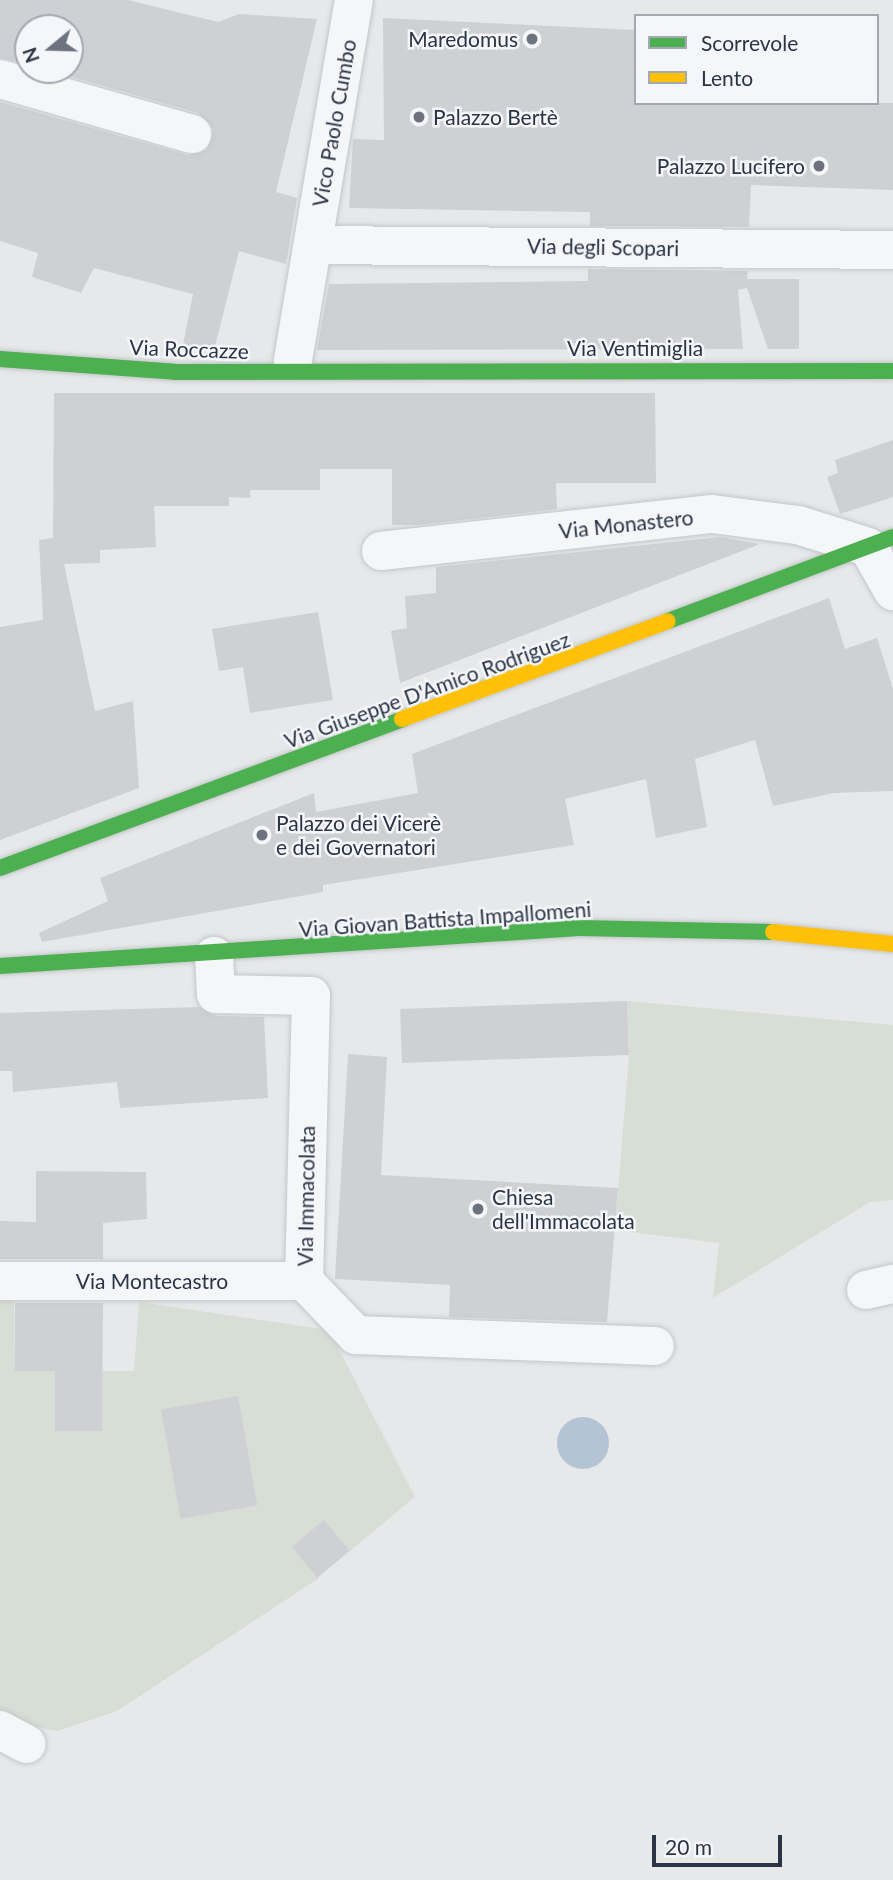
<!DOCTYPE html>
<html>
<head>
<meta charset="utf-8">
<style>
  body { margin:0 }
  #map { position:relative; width:893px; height:1880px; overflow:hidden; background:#e6e8ea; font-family:Lato,sans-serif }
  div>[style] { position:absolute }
  .green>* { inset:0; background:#d6ded6 }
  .water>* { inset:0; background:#b4c4d5 }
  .round { border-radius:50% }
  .building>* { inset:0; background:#ced0d3; transform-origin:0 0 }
  .roads { filter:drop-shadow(0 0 2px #c4c6c8) drop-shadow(0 0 2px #c4c6c8) }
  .street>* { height:38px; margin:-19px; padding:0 19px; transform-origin:19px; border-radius:19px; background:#f5f6f7 }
  .fast>* { height:16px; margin:-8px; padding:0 8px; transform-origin:8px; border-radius:8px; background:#4caf50 }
  .slow>* { height:16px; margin:-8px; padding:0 8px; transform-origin:8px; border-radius:8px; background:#ffc107 }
  .dots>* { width:19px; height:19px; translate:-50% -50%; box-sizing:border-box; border:4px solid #f4f6f9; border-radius:50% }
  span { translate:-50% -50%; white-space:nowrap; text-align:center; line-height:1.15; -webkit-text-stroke:5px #f4f6f9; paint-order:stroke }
  .poi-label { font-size:21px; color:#2b3445 }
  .right { translate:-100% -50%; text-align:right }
  .left { translate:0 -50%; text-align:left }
  .street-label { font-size:21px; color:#2b3445 }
  .legend { position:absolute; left:634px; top:14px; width:245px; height:91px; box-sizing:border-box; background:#f4f6f9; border:2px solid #a4a8b1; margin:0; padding:9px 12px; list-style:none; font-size:21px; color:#2b3445 }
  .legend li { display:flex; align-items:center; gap:14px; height:35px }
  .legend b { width:35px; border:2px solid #a4a8b1 }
  .north { position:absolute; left:14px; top:14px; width:70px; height:70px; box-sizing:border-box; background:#f4f6f9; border:2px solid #a4a8b1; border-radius:50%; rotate:251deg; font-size:19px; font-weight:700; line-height:28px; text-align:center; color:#2b3445 }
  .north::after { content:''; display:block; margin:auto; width:24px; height:32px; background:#6c737f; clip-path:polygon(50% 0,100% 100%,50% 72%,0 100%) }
  .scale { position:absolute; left:652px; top:1835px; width:130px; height:32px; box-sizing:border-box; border:4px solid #2b3445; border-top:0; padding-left:9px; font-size:21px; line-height:24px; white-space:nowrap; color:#2b3445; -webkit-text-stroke:5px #f4f6f9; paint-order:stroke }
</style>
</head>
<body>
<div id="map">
  <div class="green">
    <i style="clip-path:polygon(627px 1001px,893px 1025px,893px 1200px,870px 1202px,713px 1298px,719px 1243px,615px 1230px,629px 1055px)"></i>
    <i style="clip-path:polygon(0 1297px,14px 1298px,15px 1371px,55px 1371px,56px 1431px,102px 1431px,102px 1371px,134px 1371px,139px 1302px,329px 1330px,415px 1497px,350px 1551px,324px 1520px,293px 1548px,319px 1578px,117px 1711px,57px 1731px,18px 1724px,0 1715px)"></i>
  </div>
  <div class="water">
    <i class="round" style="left:557px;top:1417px;width:52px;height:52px"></i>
  </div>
  <div class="building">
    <i style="clip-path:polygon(0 0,128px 0,218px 22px,239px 14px,317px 19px,276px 192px,297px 198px,286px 264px,239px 251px,214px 350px,182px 350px,193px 294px,94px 268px,81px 293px,32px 277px,38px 253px,0 241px,0 102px,187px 155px,207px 150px,213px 129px,198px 113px,48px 70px,70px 70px,70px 28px,28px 28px,28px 64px,0 58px)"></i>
    <i style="clip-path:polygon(383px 18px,636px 30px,636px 103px,893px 103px,893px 190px,751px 185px,749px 227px,590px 226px,590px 212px,349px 208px,353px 139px,384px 140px)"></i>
    <i style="clip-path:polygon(588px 269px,748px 271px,747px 279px,799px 279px,799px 349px,768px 349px,747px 288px,738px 290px,743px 349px,317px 350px,329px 284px,588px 281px)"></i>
    <i style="clip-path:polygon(54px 393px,655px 393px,656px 483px,556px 483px,557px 509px,418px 525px,392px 525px,392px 469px,320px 469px,320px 490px,250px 490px,250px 498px,229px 497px,229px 506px,154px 506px,156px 547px,100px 550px,100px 563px,64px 564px,95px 711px,133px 701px,139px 788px,0 840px,0 627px,43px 620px,39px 540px,53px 538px)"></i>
    <i style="clip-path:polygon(893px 440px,893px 497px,840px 514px,827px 477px,838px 473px,835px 460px)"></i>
    <i style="clip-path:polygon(720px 537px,760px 544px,400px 683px,391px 631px,407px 628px,405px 596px,436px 593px,436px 567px)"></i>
    <i style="clip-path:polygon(829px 598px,845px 649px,877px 638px,893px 689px,893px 791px,834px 793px,773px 806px,755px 740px,695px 759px,707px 827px,656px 838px,646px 779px,565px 799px,574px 845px,323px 885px,323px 892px,42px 942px,39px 933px,108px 901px,100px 878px,314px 793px,316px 812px,418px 793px,412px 754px)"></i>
    <i style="clip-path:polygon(318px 612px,333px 700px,250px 713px,243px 667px,219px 671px,212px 629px)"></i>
    <i style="left:627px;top:1001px;width:54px;height:227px;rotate:88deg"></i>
    <i style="clip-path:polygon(199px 1007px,216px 1016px,264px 1017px,268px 1098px,120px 1108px,117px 1082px,13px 1092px,12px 1071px,0 1071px,0 1013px)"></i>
    <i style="clip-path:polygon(348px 1054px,387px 1057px,381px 1175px,618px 1188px,607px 1322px,449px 1317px,450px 1285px,335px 1279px)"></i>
    <i style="clip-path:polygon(36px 1171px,146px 1172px,147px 1219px,103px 1223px,103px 1259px,0 1259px,0 1221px,36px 1222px)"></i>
    <i style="clip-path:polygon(15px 1303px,103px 1303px,102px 1431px,55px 1431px,55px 1371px,15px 1371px)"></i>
    <i style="left:238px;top:1396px;width:111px;height:78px;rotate:80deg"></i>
    <i style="left:324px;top:1520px;width:40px;height:42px;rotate:50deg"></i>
  </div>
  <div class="roads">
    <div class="street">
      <i style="left:0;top:79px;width:200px;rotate:16deg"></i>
      <i style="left:313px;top:245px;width:580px;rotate:0.49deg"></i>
      <i style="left:293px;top:360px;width:365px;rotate:-80.4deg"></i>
      <i style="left:381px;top:551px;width:333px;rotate:-6.4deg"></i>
      <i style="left:712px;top:514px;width:87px;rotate:7.3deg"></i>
      <i style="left:798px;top:525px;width:73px;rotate:17.4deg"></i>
      <i style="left:868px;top:547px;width:51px;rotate:60.4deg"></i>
      <i style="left:214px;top:956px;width:38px;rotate:87deg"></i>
      <i style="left:216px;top:994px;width:95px;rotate:1.2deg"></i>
      <i style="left:311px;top:996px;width:285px;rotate:91.4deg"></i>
      <i style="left:304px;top:1281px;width:75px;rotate:46.1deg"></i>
      <i style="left:356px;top:1335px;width:299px;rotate:2.1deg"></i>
      <i style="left:0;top:1281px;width:304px"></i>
      <i style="left:866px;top:1290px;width:28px;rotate:-13deg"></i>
      <i style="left:0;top:1730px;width:30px;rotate:28deg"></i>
    </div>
    <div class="fast">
      <i style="left:0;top:359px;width:175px;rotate:4.2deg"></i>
      <i style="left:175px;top:372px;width:718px;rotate:-0.08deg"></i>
      <i style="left:668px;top:621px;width:240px;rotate:-20.5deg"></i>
      <i style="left:0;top:868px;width:429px;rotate:-20.3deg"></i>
      <i style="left:0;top:966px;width:580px;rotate:-3.75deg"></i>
      <i style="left:579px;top:928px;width:194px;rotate:1.2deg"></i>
    </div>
    <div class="slow">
      <i style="left:402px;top:719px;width:283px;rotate:-20.2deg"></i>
      <i style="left:773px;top:932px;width:121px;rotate:5.7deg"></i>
    </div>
  </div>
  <div class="dots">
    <i style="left:532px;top:39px;background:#6c737f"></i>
    <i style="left:419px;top:117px;background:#6c737f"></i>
    <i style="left:819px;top:166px;background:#6c737f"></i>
    <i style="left:262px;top:835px;background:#6c737f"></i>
    <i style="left:478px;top:1209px;background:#6c737f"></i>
  </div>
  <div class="poi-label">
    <span class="right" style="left:518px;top:39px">Maredomus</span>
    <span class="left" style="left:433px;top:117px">Palazzo Bertè</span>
    <span class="right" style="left:805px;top:166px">Palazzo Lucifero</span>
    <span class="left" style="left:276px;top:835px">Palazzo dei Vicerè<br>e dei Governatori</span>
    <span class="left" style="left:492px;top:1209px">Chiesa<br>dell'Immacolata</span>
  </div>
  <div class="street-label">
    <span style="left:334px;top:123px;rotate:-80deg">Vico Paolo Cumbo</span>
    <span style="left:603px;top:247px;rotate:1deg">Via degli Scopari</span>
    <span style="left:635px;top:348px">Via Ventimiglia</span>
    <span style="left:189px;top:349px;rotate:2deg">Via Roccazze</span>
    <span style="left:626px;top:524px;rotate:-6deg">Via Monastero</span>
    <span style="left:427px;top:690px;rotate:-20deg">Via Giuseppe D'Amico Rodriguez</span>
    <span style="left:445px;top:919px;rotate:-4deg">Via Giovan Battista Impallomeni</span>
    <span style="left:306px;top:1196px;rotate:-89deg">Via Immacolata</span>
    <span style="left:152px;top:1281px">Via Montecastro</span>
  </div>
  <ul class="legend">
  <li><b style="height:9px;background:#4caf50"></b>Scorrevole</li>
  <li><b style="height:9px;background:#ffc107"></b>Lento</li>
  </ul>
  <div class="north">N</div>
  <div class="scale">20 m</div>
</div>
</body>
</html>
